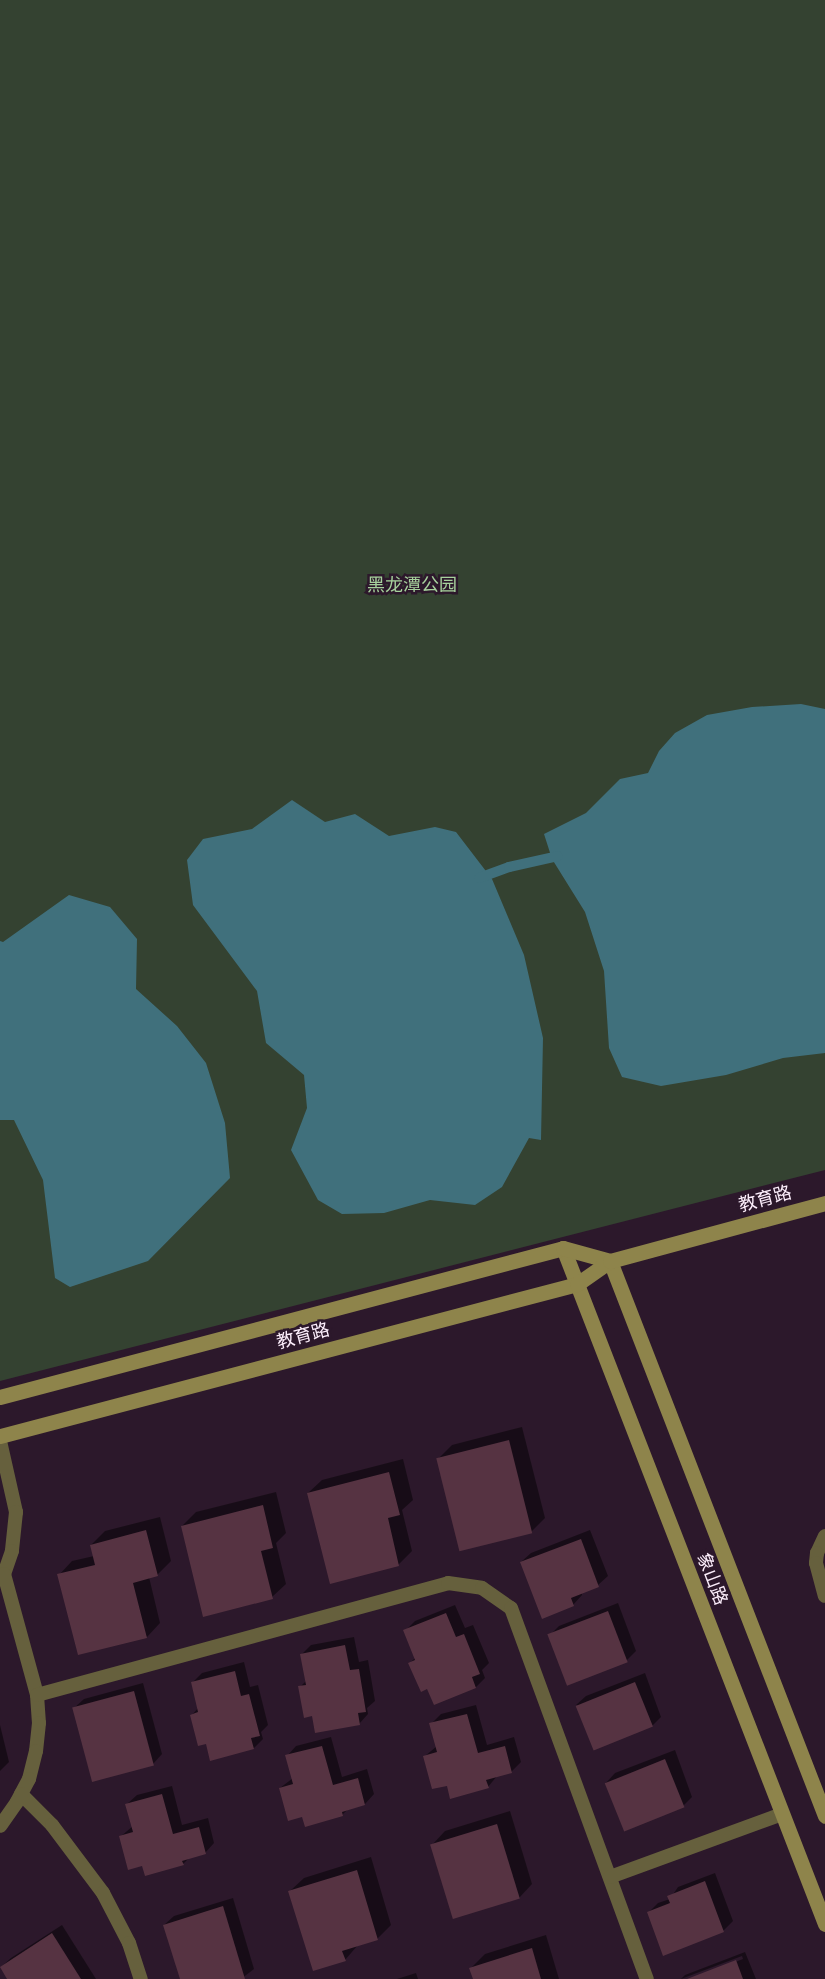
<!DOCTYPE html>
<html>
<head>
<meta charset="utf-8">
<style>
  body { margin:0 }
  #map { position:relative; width:825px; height:1979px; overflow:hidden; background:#2c182b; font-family:"Roboto Condensed","Noto Sans SC",sans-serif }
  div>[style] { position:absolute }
  .green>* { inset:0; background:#344231 }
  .water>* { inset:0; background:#40707c }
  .shadow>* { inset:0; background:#0007 }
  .stream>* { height:10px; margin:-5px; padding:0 5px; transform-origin:5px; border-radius:5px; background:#40707c }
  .building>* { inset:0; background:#563342; transform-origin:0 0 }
  .lane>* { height:14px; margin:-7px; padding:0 7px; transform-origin:7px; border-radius:7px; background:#66603d }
  .secondary>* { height:15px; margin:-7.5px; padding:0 7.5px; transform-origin:7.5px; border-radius:7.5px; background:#8e844b }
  span { translate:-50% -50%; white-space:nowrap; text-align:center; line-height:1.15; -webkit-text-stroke:5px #2c182b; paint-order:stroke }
  .park-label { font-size:18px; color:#a6d19c }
  .street-label { font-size:18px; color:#fceefb }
</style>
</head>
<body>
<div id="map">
  <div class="green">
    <i style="clip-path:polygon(0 0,825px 0,825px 1170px,0 1381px)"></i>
  </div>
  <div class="water">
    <i style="clip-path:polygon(801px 704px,825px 709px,825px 1053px,783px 1058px,726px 1075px,661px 1086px,622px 1077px,609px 1048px,604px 971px,585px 912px,552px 859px,544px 834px,586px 813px,620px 779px,648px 773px,659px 751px,675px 733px,707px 715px,752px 707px)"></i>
    <i style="clip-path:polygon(292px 800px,325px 822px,355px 814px,389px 836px,435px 827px,456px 832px,492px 879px,524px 955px,543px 1038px,541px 1140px,529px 1138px,502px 1187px,475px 1205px,430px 1200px,384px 1213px,342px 1214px,318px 1200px,291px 1150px,307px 1108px,304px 1075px,266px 1043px,257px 991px,193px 905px,187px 860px,203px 839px,252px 829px)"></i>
    <i style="clip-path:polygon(69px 895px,110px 907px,137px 939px,136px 989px,177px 1026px,206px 1063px,225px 1123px,230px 1178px,148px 1261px,70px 1287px,55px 1278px,43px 1180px,14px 1120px,0 1120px,0 941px,3px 942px)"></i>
  </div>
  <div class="shadow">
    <i style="clip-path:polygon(522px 1427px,545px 1518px,531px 1532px,438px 1459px,452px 1445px)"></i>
    <i style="clip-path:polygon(403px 1459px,413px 1500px,402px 1510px,412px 1551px,399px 1564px,331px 1582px,308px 1493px,322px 1480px)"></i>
    <i style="clip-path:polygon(276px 1492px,286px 1533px,276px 1543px,286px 1584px,272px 1597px,182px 1526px,196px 1512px)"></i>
    <i style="clip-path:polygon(160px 1517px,171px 1561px,157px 1575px,149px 1577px,160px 1623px,147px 1637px,59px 1575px,72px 1561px,94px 1556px,91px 1545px,105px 1531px)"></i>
    <i style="clip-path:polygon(590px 1530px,608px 1576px,598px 1585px,582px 1592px,582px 1595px,573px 1605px,521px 1562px,531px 1553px)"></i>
    <i style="clip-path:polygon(618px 1603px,636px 1651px,627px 1660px,550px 1635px,559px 1626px)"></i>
    <i style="clip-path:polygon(455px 1605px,465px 1628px,473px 1625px,489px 1663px,482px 1670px,485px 1678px,476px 1687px,428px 1687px,410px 1663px,416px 1657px,405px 1631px,415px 1621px)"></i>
    <i style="clip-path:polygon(354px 1637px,359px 1662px,368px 1660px,375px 1701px,367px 1708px,368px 1714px,359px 1724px,313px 1714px,300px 1687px,307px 1680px,302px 1654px,311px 1645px)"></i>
    <i style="clip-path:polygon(244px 1662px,250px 1687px,258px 1685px,268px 1725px,261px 1732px,263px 1739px,254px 1748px,207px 1742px,192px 1715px,198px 1708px,192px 1683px,202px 1673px)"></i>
    <i style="clip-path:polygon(645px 1673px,661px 1717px,652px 1726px,576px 1705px,586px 1696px)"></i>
    <i style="clip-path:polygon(143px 1683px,162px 1754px,153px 1764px,74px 1708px,84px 1699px)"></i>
    <i style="clip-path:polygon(476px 1705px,487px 1745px,514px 1737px,521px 1762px,511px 1772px,497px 1776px,488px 1787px,448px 1784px,425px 1756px,437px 1746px,431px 1724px,441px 1714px)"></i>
    <i style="clip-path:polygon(0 1725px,9px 1762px,0 1771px)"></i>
    <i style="clip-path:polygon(331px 1737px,342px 1777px,367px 1769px,374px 1794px,365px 1804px,349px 1808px,342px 1815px,303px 1815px,280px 1788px,293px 1778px,287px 1756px,296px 1746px)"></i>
    <i style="clip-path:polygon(675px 1750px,692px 1797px,683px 1806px,606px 1783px,615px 1773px)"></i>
    <i style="clip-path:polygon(172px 1786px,182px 1825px,208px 1818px,214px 1843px,205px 1853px,190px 1857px,183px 1864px,143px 1864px,120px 1837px,133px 1826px,127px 1804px,137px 1795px)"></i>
    <i style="clip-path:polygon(510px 1811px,532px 1884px,519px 1898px,432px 1845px,445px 1831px)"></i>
    <i style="clip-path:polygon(371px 1857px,391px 1925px,377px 1939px,358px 1945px,345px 1960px,290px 1891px,304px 1878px)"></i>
    <i style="clip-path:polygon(715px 1873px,733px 1921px,724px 1930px,664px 1954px,648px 1913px,658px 1903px,670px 1899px,678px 1887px)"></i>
    <i style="clip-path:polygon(233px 1898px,254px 1969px,241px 1979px,181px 1979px,164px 1925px,174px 1916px)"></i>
    <i style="clip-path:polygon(62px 1925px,96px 1979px,9px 1979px,1px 1967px,11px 1958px)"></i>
    <i style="clip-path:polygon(546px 1935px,559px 1979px,474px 1979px,471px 1968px,485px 1954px)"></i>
    <i style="clip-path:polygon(745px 1952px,756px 1979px,691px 1979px,743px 1959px,742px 1956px,681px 1979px,685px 1975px)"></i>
    <i style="clip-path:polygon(416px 1973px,418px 1979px,397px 1979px)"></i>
  </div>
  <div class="stream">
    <i style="left:479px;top:878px;width:32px;rotate:-20deg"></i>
    <i style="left:509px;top:867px;width:50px;rotate:-12.7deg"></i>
  </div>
  <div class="building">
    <i style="left:509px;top:1440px;width:96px;height:75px;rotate:76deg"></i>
    <i style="clip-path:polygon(389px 1472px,400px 1515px,388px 1518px,399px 1566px,330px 1584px,307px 1493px)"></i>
    <i style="clip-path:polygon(263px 1505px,273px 1548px,261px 1551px,273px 1599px,203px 1617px,181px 1526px)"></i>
    <i style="clip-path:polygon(146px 1530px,158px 1576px,133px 1583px,147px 1638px,78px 1655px,57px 1574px,95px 1565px,90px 1545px)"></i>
    <i style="clip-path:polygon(581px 1539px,599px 1587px,571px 1598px,574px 1606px,542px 1619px,520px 1562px)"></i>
    <i style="left:608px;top:1611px;width:55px;height:65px;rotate:69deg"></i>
    <i style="clip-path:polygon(446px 1613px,456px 1637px,464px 1634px,480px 1674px,472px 1677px,476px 1688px,434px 1705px,427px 1689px,421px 1692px,408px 1663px,415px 1660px,403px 1630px)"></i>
    <i style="clip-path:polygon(345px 1645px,350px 1670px,359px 1669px,366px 1712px,358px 1713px,360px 1725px,315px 1733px,312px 1716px,304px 1718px,298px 1686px,306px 1685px,300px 1654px)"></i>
    <i style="clip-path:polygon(235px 1671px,241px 1696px,249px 1694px,260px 1736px,251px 1738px,254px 1749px,210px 1761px,206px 1744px,198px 1746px,190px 1715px,198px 1712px,191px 1682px)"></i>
    <i style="left:635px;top:1682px;width:48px;height:64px;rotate:68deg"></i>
    <i style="left:134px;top:1691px;width:77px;height:64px;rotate:75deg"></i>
    <i style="clip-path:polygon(467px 1714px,478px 1753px,505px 1746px,512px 1773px,486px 1780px,489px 1788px,450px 1799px,447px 1786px,432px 1789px,423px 1756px,437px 1752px,429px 1723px)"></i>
    <i style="clip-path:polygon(322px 1746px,333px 1785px,358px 1778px,365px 1805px,342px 1812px,343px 1816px,305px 1827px,302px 1817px,288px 1821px,279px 1788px,293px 1784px,285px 1755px)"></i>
    <i style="left:665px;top:1759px;width:52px;height:65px;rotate:68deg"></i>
    <i style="clip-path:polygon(162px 1794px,173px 1834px,199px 1827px,206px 1854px,182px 1861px,184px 1865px,145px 1876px,142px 1866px,128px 1870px,119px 1836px,133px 1832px,125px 1804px)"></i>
    <i style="left:497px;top:1824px;width:78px;height:70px;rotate:73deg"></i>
    <i style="clip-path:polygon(357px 1870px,378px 1940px,342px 1951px,346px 1961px,313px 1971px,288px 1891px)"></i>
    <i style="clip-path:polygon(705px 1881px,724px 1932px,663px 1956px,647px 1912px,670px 1903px,667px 1896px)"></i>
    <i style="clip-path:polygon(223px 1906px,245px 1979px,180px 1979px,163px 1925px)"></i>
    <i style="clip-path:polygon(52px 1933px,81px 1979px,7px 1979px,0 1967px)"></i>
    <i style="clip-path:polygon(532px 1948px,541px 1979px,473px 1979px,469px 1968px)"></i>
    <i style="clip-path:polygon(736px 1960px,743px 1979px,687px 1979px)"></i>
  </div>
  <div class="lane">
    <i style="left:0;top:1441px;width:73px;rotate:77.3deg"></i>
    <i style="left:16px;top:1512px;width:39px;rotate:96deg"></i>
    <i style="left:12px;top:1551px;width:24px;rotate:109deg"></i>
    <i style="left:4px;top:1574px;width:125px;rotate:74.7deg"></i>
    <i style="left:37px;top:1695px;width:28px;rotate:86deg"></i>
    <i style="left:39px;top:1723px;width:28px;rotate:96deg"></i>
    <i style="left:36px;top:1751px;width:29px;rotate:104deg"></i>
    <i style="left:29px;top:1779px;width:26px;rotate:118deg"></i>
    <i style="left:17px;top:1802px;width:29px;rotate:125deg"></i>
    <i style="left:825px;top:1536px;width:19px;rotate:115deg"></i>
    <i style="left:817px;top:1553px;width:10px;rotate:96deg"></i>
    <i style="left:816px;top:1563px;width:34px;rotate:75deg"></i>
    <i style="left:37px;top:1695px;width:426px;rotate:-15.2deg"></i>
    <i style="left:448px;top:1583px;width:34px;rotate:8deg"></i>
    <i style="left:482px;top:1588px;width:35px;rotate:35deg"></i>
    <i style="left:511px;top:1608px;width:395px;rotate:69.9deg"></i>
    <i style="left:21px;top:1794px;width:44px;rotate:45deg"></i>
    <i style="left:52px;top:1825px;width:85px;rotate:53.1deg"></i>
    <i style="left:103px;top:1893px;width:56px;rotate:62.5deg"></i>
    <i style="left:129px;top:1943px;width:38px;rotate:72deg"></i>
    <i style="left:610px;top:1877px;width:183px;rotate:-20.1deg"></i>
  </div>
  <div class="secondary">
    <i style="left:563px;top:1248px;width:725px;rotate:68.81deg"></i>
    <i style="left:610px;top:1261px;width:595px;rotate:68.82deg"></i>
    <i style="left:0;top:1397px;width:582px;rotate:-14.82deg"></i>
    <i style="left:563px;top:1248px;width:49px;rotate:15.5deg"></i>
    <i style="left:0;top:1436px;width:597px;rotate:-14.76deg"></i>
    <i style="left:577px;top:1284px;width:40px;rotate:-34.9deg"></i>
    <i style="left:610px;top:1261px;width:223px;rotate:-15.1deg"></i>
  </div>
  <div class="park-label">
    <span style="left:412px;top:585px">黑龙潭公园</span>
  </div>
  <div class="street-label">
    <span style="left:765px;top:1199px;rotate:-15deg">教育路</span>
    <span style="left:303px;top:1336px;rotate:-15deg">教育路</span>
    <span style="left:712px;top:1579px;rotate:69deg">象山路</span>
  </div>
</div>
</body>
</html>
